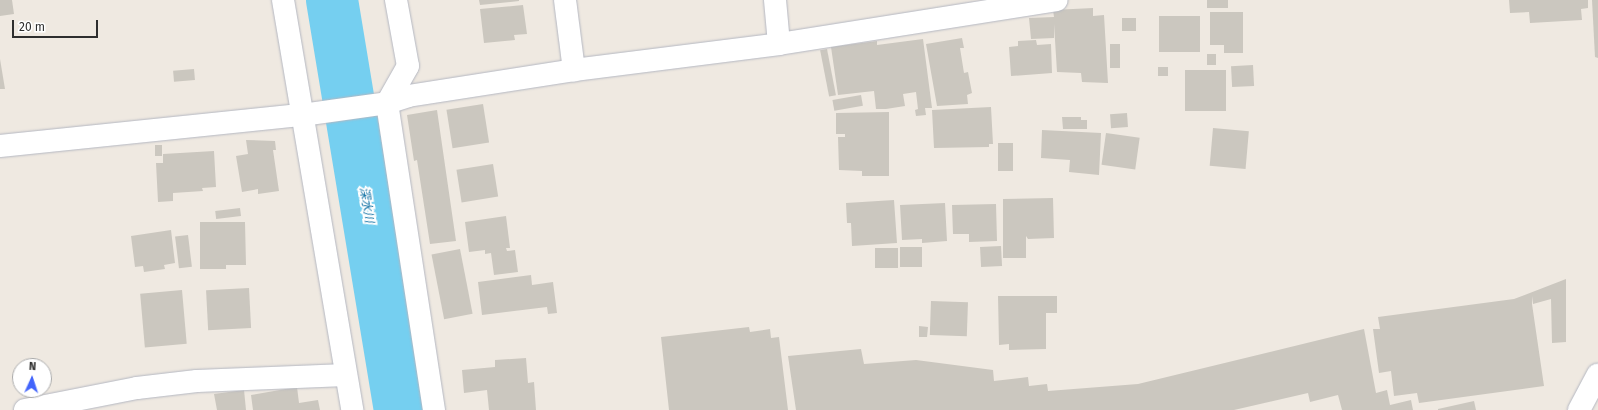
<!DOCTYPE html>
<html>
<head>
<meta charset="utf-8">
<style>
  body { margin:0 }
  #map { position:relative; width:1598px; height:410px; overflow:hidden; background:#efe9e1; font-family:"Fira Sans","Noto Sans JP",sans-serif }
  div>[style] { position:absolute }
  .river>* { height:52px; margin:-26px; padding:0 26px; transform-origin:26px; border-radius:26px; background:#75cff0 }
  .building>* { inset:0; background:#cbc7bf; transform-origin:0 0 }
  .roads { filter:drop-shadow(0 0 1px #b4b7c1) drop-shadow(0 0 1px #b4b7c1) }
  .street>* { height:22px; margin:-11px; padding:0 11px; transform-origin:11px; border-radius:11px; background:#fff }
  .secondary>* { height:22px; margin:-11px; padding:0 11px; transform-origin:11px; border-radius:11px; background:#fff }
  span { translate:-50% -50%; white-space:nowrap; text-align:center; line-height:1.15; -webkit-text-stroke:4px #fff; paint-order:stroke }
  .water-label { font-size:12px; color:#0d6fa3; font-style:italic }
  .north { position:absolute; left:12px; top:358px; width:40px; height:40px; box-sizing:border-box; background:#fff; border:1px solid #ababab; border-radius:50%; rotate:3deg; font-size:11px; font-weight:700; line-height:16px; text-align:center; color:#2e2e2e }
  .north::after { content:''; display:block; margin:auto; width:14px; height:18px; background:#4264fb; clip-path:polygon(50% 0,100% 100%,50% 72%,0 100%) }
  .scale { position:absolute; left:12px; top:20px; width:86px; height:18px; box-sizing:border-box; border:2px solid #2e2e2e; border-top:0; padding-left:5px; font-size:12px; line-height:14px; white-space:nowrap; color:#2e2e2e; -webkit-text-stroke:3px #fff; paint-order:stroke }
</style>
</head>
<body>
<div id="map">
  <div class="river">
    <i style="left:332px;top:0;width:416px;rotate:80.6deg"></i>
  </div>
  <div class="building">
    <i style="clip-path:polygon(0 0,12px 0,14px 14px,0 16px)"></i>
    <i style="clip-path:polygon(479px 0,519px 0,519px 1px,480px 5px)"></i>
    <i style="left:1207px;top:0;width:21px;height:8px"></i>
    <i style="clip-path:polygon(1509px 0,1588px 0,1588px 8px,1581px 9px,1582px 20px,1530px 23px,1529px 12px,1510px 13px)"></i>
    <i style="clip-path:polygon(1592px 0,1598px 0,1598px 58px,1595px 57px)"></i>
    <i style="clip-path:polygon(523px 5px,527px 34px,514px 35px,515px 40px,484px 43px,480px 9px)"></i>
    <i style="clip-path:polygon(1093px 8px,1093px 16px,1104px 15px,1108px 83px,1082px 82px,1081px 73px,1057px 72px,1054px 24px,1054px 38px,1031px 39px,1029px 18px,1054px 17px,1053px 10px)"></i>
    <i style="clip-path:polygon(1210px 12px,1243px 12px,1243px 53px,1224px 53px,1224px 45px,1210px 45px)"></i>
    <i style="left:1200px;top:16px;width:36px;height:41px;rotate:90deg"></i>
    <i style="left:1122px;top:18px;width:14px;height:13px"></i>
    <i style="clip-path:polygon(962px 38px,964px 48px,960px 48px,964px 73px,968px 72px,972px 93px,967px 95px,968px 104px,937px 106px,926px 44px)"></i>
    <i style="clip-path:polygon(923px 39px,932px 108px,925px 108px,926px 115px,916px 116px,915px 110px,918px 109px,916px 92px,903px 94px,905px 106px,886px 109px,876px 109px,874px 91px,838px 95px,831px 47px,877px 41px,877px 45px)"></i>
    <i style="clip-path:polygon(1036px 40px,1037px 45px,1051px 44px,1052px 73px,1011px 76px,1009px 47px,1018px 46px,1018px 41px)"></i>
    <i style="left:1110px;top:44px;width:10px;height:24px"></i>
    <i style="left:827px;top:49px;width:47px;height:7px;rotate:79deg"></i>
    <i style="left:1207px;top:54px;width:9px;height:11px"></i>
    <i style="clip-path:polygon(0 59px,5px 89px,0 89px)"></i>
    <i style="left:1253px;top:65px;width:21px;height:22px;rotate:87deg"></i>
    <i style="left:1158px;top:67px;width:10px;height:9px"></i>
    <i style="left:194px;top:69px;width:11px;height:21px;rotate:85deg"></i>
    <i style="left:1185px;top:70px;width:41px;height:41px"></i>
    <i style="left:861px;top:95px;width:11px;height:29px;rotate:80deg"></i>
    <i style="left:483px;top:104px;width:39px;height:37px;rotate:81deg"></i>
    <i style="clip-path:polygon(991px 107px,993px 144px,989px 144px,989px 147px,934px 148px,932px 110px)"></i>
    <i style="clip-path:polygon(437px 110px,456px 241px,430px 244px,417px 160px,414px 161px,407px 115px)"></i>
    <i style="clip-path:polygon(889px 112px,889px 176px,862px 176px,862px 171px,839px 170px,838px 137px,845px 137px,845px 134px,836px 134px,836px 113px)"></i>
    <i style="left:1127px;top:113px;width:14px;height:17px;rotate:86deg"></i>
    <i style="clip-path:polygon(1062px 117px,1081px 117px,1081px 120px,1087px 120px,1087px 129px,1063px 129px)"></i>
    <i style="left:1213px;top:128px;width:36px;height:38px;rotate:5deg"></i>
    <i style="clip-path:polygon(1042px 130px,1101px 133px,1099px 175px,1069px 172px,1070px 160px,1041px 158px)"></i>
    <i style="left:1106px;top:133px;width:34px;height:32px;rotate:8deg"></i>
    <i style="clip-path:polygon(246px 140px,275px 141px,276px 150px,273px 150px,279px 191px,258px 194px,258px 189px,242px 192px,236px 156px,248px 154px)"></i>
    <i style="left:998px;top:143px;width:15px;height:28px"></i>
    <i style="left:155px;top:145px;width:7px;height:11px"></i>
    <i style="clip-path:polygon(214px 151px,216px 187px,202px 188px,203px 191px,173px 193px,173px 201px,158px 202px,156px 163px,163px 163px,163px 154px)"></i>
    <i style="left:493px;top:164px;width:33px;height:37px;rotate:81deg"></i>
    <i style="clip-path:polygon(1053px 198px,1054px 238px,1028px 239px,1026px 236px,1026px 258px,1003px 258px,1003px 199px)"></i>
    <i style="clip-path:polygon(894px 200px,897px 243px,852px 246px,851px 223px,847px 223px,846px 203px)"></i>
    <i style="clip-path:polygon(945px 203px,947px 241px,922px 243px,922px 239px,902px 240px,900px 205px)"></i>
    <i style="clip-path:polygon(996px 204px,997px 241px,969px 242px,969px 234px,953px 234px,952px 205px)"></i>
    <i style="left:240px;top:208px;width:8px;height:25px;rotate:83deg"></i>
    <i style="clip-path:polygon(506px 216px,510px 248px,506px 248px,507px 251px,515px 250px,518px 272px,494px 275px,491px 253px,485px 254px,485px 250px,469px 252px,465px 222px)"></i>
    <i style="clip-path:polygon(200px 222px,245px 222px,246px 265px,226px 265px,226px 269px,200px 269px)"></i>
    <i style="clip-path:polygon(171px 230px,175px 263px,164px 265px,165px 269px,144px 272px,143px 266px,135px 267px,131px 236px)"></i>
    <i style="left:188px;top:235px;width:32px;height:13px;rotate:83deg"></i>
    <i style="left:1001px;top:246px;width:20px;height:21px;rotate:87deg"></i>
    <i style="left:922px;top:247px;width:20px;height:22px;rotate:90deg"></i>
    <i style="left:875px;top:248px;width:23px;height:20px"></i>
    <i style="left:460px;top:249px;width:66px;height:29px;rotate:79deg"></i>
    <i style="clip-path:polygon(531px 275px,532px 285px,553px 282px,557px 313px,548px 314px,547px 307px,482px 315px,478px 282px)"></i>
    <i style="clip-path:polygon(1566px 279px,1566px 342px,1552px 343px,1551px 299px,1533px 304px,1533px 296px,1532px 304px,1544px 386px,1419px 403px,1417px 393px,1394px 396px,1391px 371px,1379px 373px,1373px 329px,1380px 329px,1378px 317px,1514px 299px)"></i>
    <i style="left:249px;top:288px;width:40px;height:43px;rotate:87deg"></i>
    <i style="left:182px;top:290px;width:54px;height:42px;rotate:85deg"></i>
    <i style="clip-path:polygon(998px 296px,1057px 296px,1057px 313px,1046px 313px,1046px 349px,1009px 350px,1009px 344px,999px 345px)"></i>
    <i style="left:931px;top:301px;width:37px;height:34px;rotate:2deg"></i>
    <i style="clip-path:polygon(919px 326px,928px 327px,927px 337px,919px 337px)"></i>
    <i style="clip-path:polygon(749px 327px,750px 332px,770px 329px,771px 338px,779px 337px,788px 410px,669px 410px,661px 337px)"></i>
    <i style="clip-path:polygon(1364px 329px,1376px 393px,1387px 390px,1390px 405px,1411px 400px,1413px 410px,1342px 410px,1338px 395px,1310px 402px,1308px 393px,1234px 410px,796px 410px,788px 356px,861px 349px,864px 364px,916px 360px,993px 370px,994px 381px,1028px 377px,1029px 386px,1047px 384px,1048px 391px,1138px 384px)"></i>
    <i style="clip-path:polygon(526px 358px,528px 383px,534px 382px,536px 410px,489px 410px,487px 390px,464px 393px,462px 370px,495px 367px,495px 360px)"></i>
    <i style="clip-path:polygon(297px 387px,299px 403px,318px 400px,320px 410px,253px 410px,251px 395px)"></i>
    <i style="clip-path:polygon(244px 390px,246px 410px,217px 410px,214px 394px)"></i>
    <i style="clip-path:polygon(1474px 401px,1476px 410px,1438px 410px,1438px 409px)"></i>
  </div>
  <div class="roads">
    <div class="street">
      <i style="left:283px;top:0;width:416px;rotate:80.4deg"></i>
      <i style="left:396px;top:0;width:67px;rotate:79.7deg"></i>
      <i style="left:408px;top:66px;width:43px;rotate:119.6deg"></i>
      <i style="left:387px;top:103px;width:311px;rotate:81.3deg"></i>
      <i style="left:565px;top:0;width:71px;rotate:82.7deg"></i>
      <i style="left:0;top:146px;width:304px;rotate:-5.9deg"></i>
      <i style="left:302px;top:115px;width:86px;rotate:-8deg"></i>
      <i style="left:387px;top:103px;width:22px;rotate:-18deg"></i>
      <i style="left:408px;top:96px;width:168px;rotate:-8.9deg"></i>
      <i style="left:574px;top:70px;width:207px;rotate:-7.2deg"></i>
      <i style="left:779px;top:44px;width:281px;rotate:-9deg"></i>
      <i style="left:25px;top:410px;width:114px;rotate:-11.1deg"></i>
      <i style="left:137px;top:388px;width:60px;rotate:-6.7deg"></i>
      <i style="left:197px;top:381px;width:149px;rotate:-2.3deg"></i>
      <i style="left:1579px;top:410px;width:40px;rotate:-62deg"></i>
    </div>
    <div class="secondary">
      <i style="left:775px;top:0;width:44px;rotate:84.8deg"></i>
    </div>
  </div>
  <div class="water-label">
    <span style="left:366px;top:205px;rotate:81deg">深水川</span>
  </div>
  <div class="north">N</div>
  <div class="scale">20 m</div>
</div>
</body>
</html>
